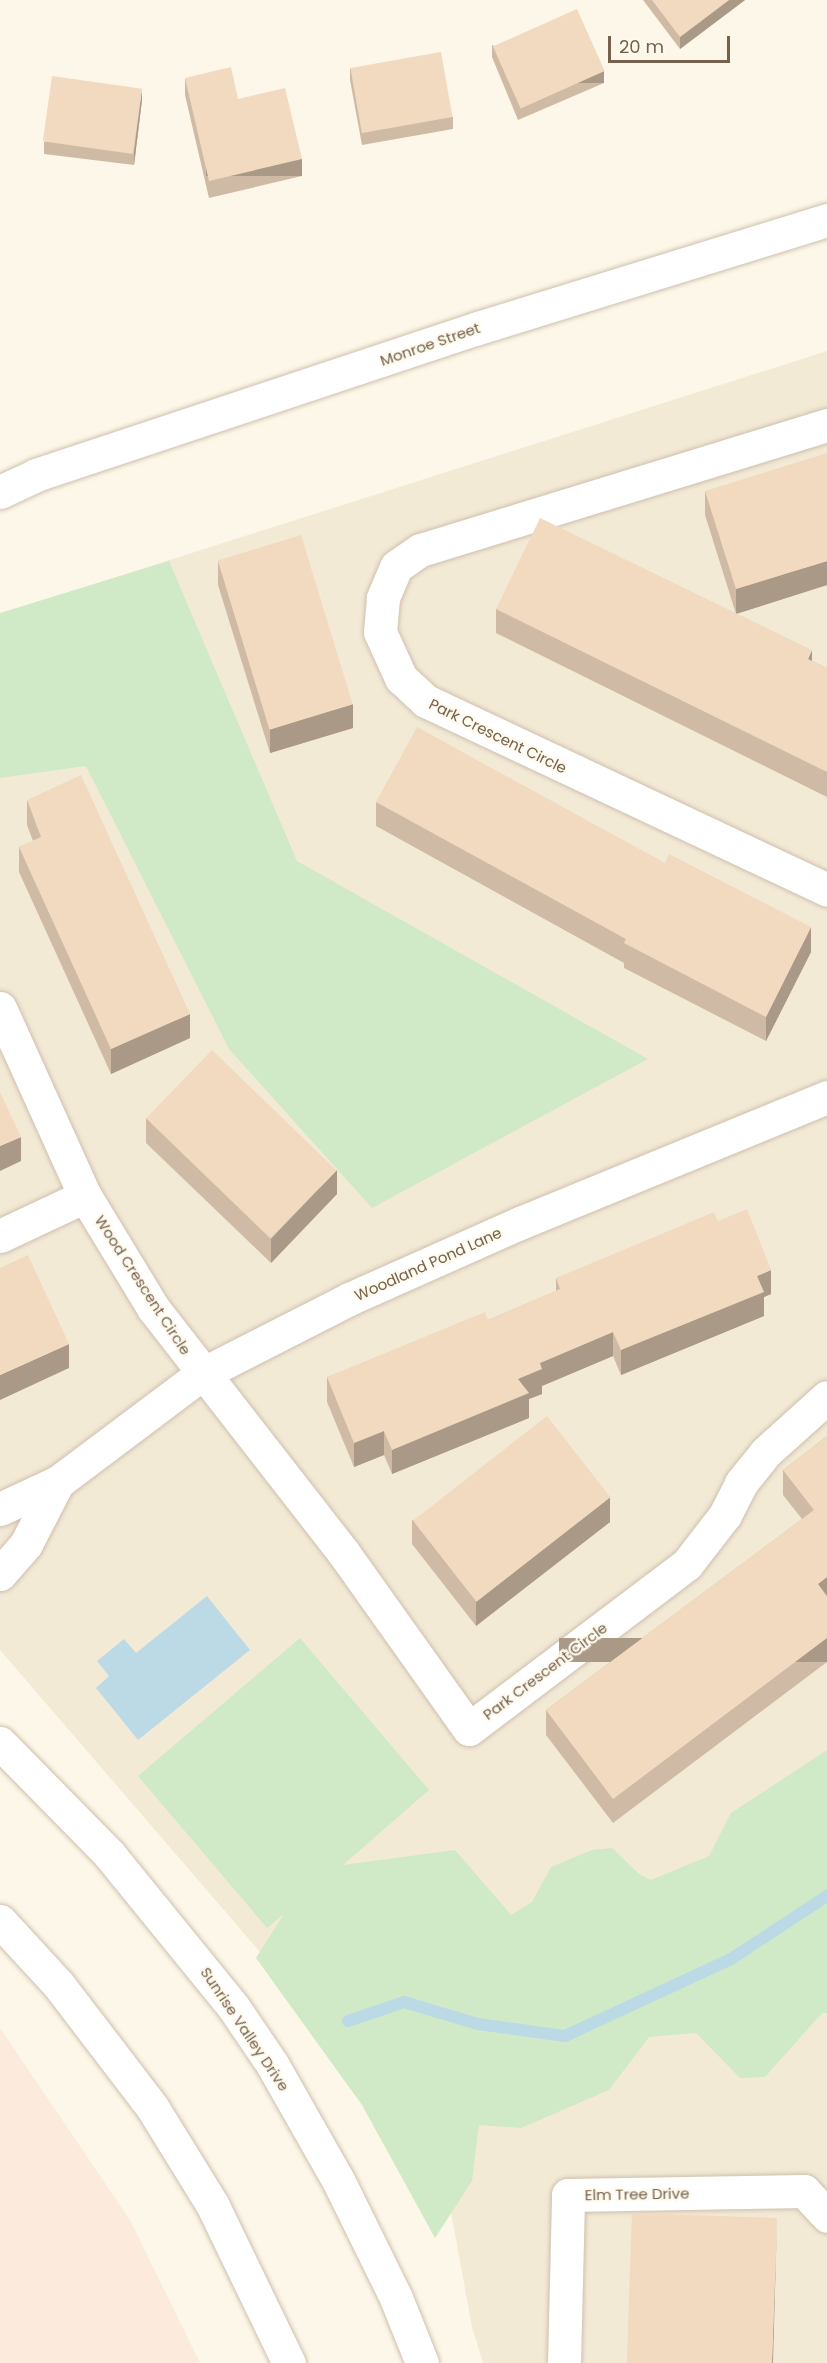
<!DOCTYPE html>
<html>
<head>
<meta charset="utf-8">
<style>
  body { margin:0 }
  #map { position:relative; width:827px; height:2363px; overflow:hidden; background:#fcf7e8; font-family:Poppins,sans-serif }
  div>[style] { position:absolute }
  .residential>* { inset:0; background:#f3ead6 }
  .commercial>* { inset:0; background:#fceadc }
  .green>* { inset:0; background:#d0e9c6 }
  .water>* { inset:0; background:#bcdae5 }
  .stream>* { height:12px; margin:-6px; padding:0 6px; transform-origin:6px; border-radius:6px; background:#bcdae5 }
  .roads { filter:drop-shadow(0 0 2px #cec0ae) drop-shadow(0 0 2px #cec0ae) }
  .street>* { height:33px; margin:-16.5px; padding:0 16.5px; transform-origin:16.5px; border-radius:16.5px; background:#fff }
  .secondary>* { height:33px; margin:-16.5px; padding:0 16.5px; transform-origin:16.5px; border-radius:16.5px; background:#fff }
  .wall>* { inset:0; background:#cfbba5 }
  .shaded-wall>* { inset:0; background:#a99986; transform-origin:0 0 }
  .building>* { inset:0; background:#f1dac0; transform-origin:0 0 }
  span { translate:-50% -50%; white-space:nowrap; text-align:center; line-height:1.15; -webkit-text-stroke:4.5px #fefaee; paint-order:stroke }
  .street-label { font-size:15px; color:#75614c }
  .scale { position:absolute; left:608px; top:36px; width:122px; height:27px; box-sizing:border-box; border:3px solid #75614c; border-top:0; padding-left:8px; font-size:18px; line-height:21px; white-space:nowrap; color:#75614c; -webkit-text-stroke:4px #fefaee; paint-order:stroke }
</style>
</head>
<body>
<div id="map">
  <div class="residential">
    <i style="clip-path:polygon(827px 351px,827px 2363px,483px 2363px,472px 2327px,428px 2087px,347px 2053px,0 1650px,0 614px)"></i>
  </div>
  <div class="commercial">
    <i style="clip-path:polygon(0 2028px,130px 2220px,200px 2363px,0 2363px)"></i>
  </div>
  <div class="green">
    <i style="clip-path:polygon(169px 561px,297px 861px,648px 1059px,372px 1208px,229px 1049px,86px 766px,0 778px,0 613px)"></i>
    <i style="clip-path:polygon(300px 1638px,429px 1790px,343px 1865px,455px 1850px,511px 1915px,532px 1902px,551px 1867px,592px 1850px,612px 1848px,639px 1874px,651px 1880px,709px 1856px,731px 1813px,827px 1750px,827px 2013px,822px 2013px,765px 2077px,740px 2078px,696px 2033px,649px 2037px,609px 2090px,521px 2128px,479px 2125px,472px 2181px,435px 2238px,362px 2105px,256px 1958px,284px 1914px,267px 1928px,138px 1776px)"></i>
  </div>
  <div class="water">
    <i style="clip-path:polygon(207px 1596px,250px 1650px,138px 1740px,96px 1688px,109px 1676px,97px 1661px,124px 1639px,136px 1653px)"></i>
  </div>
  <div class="stream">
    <i style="left:348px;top:2021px;width:59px;rotate:-18.7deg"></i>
    <i style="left:404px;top:2002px;width:77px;rotate:16.6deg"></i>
    <i style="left:478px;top:2024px;width:88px;rotate:7.9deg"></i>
    <i style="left:565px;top:2036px;width:183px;rotate:-24.9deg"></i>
    <i style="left:731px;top:1959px;width:115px;rotate:-33.3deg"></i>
  </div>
  <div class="roads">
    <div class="street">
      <i style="left:827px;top:425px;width:426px;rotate:162.9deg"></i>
      <i style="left:420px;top:550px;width:29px;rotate:145deg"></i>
      <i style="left:396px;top:567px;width:34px;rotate:113deg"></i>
      <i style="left:383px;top:598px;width:34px;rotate:95deg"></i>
      <i style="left:380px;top:632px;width:51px;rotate:65.5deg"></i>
      <i style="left:401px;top:678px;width:34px;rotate:43deg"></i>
      <i style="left:426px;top:701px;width:443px;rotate:25.2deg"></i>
      <i style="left:0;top:1008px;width:206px;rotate:65.7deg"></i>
      <i style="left:85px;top:1196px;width:94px;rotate:154.8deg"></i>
      <i style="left:85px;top:1196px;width:131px;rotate:58.7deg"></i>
      <i style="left:153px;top:1308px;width:309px;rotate:52.1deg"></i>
      <i style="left:343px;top:1552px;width:217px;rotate:54.6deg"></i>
      <i style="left:469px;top:1729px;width:273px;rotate:-37.1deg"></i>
      <i style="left:687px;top:1564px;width:62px;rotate:-52.2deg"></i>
      <i style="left:725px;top:1515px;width:36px;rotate:-63deg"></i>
      <i style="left:741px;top:1483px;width:40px;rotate:-51deg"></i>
      <i style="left:766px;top:1452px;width:82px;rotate:-42deg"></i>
      <i style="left:0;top:1509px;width:64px;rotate:-25deg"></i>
      <i style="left:58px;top:1482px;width:180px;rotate:-36.9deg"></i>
      <i style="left:202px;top:1374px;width:165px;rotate:-27deg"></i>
      <i style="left:349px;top:1299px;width:187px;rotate:-24deg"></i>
      <i style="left:520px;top:1223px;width:332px;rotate:-22.3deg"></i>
      <i style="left:0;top:1574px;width:40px;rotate:-49deg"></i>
      <i style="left:26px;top:1544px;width:70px;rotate:-62.7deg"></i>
      <i style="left:564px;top:2363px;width:168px;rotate:-88.6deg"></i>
      <i style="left:568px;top:2195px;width:236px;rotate:-1deg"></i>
      <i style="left:804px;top:2191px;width:34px;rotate:47deg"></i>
    </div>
    <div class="secondary">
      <i style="left:0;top:492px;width:40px;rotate:-25deg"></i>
      <i style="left:36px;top:475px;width:466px;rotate:-18.4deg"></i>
      <i style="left:478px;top:328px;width:365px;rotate:-17.2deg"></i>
      <i style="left:0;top:1743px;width:156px;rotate:45.5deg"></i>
      <i style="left:109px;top:1854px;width:198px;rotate:50.9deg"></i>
      <i style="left:234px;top:2008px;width:68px;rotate:55.8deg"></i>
      <i style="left:272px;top:2064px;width:133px;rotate:60.4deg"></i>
      <i style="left:338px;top:2180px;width:131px;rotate:63.8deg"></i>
      <i style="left:396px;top:2298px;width:70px;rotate:68.2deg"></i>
      <i style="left:0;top:1921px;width:86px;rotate:47.4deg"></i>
      <i style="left:58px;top:1984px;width:155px;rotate:52.6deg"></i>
      <i style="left:152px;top:2107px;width:114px;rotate:58.3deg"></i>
      <i style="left:212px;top:2204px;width:177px;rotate:64.2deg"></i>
    </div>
  </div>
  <div class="wall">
    <i style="clip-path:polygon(643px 0,745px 0,680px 49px)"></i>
    <i style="clip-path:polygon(492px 45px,604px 83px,518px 120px,492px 57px)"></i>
    <i style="clip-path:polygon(350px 68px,453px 117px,453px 129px,362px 145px,350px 80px)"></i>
    <i style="clip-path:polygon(185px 78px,238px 99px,302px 176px,209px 198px,185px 95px)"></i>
    <i style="clip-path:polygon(142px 100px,134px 165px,44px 154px,44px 142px)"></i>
    <i style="clip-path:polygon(705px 491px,827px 585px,736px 614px,812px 661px,827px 668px,827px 797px,496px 633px,496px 609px,736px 614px,705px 515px)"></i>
    <i style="clip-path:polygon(218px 560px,353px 728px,270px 753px,218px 585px)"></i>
    <i style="clip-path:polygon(27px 800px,190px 1038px,111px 1074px,19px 872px,19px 847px,33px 841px,27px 825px)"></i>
    <i style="clip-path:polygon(376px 802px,811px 952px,766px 1041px,624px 968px,624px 963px,376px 826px)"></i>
    <i style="clip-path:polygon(146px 1118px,337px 1194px,271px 1263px,146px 1143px)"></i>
    <i style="clip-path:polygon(718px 1221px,771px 1294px,764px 1297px,764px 1316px,621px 1375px,613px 1356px,542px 1386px,542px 1394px,529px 1399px,529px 1418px,392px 1474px,384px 1455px,354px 1467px,327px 1402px,327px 1377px,488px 1320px,556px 1291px,556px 1278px)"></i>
    <i style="clip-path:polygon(827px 1436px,827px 1662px,613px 1823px,546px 1735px,546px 1710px,802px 1519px,783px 1495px,783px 1470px)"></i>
    <i style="clip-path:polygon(412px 1520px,610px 1522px,476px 1626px,412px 1544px)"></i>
  </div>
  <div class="shaded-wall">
    <i style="clip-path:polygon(729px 0,745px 0,680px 49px,680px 37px)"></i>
    <i style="left:604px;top:71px;width:12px;height:94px;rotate:90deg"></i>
    <i style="clip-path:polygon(142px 88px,142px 100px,134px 165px,134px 153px)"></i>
    <i style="left:302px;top:159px;width:17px;height:96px;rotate:90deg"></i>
    <i style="clip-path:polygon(827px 561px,827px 585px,736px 614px,736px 589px)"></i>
    <i style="clip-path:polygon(812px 650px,812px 675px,808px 659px)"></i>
    <i style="clip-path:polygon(353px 704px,353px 728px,270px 753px,270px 729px)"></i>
    <i style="clip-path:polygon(811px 927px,811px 952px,766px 1041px,766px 1017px)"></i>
    <i style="clip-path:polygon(190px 1014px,190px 1038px,111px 1074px,111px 1049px)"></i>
    <i style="clip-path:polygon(21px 1137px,21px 1161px,0 1171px,0 1146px)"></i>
    <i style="clip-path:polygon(337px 1170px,337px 1194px,271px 1263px,271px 1239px)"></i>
    <i style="clip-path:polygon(771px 1270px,771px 1294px,764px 1297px,764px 1316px,621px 1375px,621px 1350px,757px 1276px)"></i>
    <i style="clip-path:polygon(613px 1332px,613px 1356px,542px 1386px,542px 1394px,529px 1399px,529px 1418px,392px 1474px,392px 1450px,518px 1379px,540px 1363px)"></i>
    <i style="clip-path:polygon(69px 1344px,69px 1368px,0 1400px,0 1375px)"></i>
    <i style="clip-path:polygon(384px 1431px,384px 1455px,354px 1467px,354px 1443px)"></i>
    <i style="clip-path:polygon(610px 1497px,610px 1522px,476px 1626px,476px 1602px)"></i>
    <i style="clip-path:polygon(827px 1577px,827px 1601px,818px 1584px)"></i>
    <i style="left:827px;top:1638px;width:24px;height:268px;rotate:90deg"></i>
    <i style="clip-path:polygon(777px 2219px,773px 2363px,772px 2363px)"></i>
  </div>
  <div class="building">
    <i style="clip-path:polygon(652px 0,729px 0,680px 37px)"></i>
    <i style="left:577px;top:9px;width:68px;height:92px;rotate:66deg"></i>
    <i style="left:441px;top:52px;width:66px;height:92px;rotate:80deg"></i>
    <i style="clip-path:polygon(231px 67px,238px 99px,285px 88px,302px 159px,209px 181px,185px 78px)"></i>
    <i style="left:52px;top:76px;width:91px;height:66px;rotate:8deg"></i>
    <i style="clip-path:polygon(827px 453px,827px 561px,736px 589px,705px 491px)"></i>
    <i style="clip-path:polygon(540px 518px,812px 650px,808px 659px,827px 668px,827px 772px,496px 609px)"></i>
    <i style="left:301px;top:535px;width:177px;height:87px;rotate:73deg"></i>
    <i style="clip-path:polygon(417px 727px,665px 863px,669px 854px,811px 927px,766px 1017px,624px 943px,626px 939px,376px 802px)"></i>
    <i style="clip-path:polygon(81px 775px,190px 1014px,111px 1049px,19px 847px,41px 837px,27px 800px)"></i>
    <i style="left:212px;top:1050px;width:173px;height:95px;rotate:44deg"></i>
    <i style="clip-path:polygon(0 1092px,21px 1137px,0 1146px)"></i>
    <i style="clip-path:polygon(747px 1209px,771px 1270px,757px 1276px,764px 1292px,621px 1350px,613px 1332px,540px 1363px,542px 1369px,518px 1379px,529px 1393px,392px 1450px,384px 1431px,354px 1443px,327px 1377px,485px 1312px,488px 1320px,560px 1289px,556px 1278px,714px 1212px,718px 1221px)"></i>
    <i style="clip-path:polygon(28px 1255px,69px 1344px,0 1375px,0 1268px)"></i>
    <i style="left:547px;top:1416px;width:103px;height:170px;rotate:52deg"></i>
    <i style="clip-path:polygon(827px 1436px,827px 1577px,818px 1584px,827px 1596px,827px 1638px,613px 1799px,546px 1710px,814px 1510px,783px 1470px)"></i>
    <i style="left:632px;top:2213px;width:145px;height:150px;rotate:2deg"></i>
  </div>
  <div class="street-label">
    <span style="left:430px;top:344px;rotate:-19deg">Monroe Street</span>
    <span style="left:498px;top:736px;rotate:26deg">Park Crescent Circle</span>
    <span style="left:428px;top:1264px;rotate:-24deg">Woodland Pond Lane</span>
    <span style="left:143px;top:1285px;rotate:57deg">Wood Crescent Circle</span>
    <span style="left:545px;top:1671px;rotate:-37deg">Park Crescent Circle</span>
    <span style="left:245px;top:2029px;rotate:56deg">Sunrise Valley Drive</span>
    <span style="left:637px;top:2194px;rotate:-1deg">Elm Tree Drive</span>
  </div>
  <div class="scale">20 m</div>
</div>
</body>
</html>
